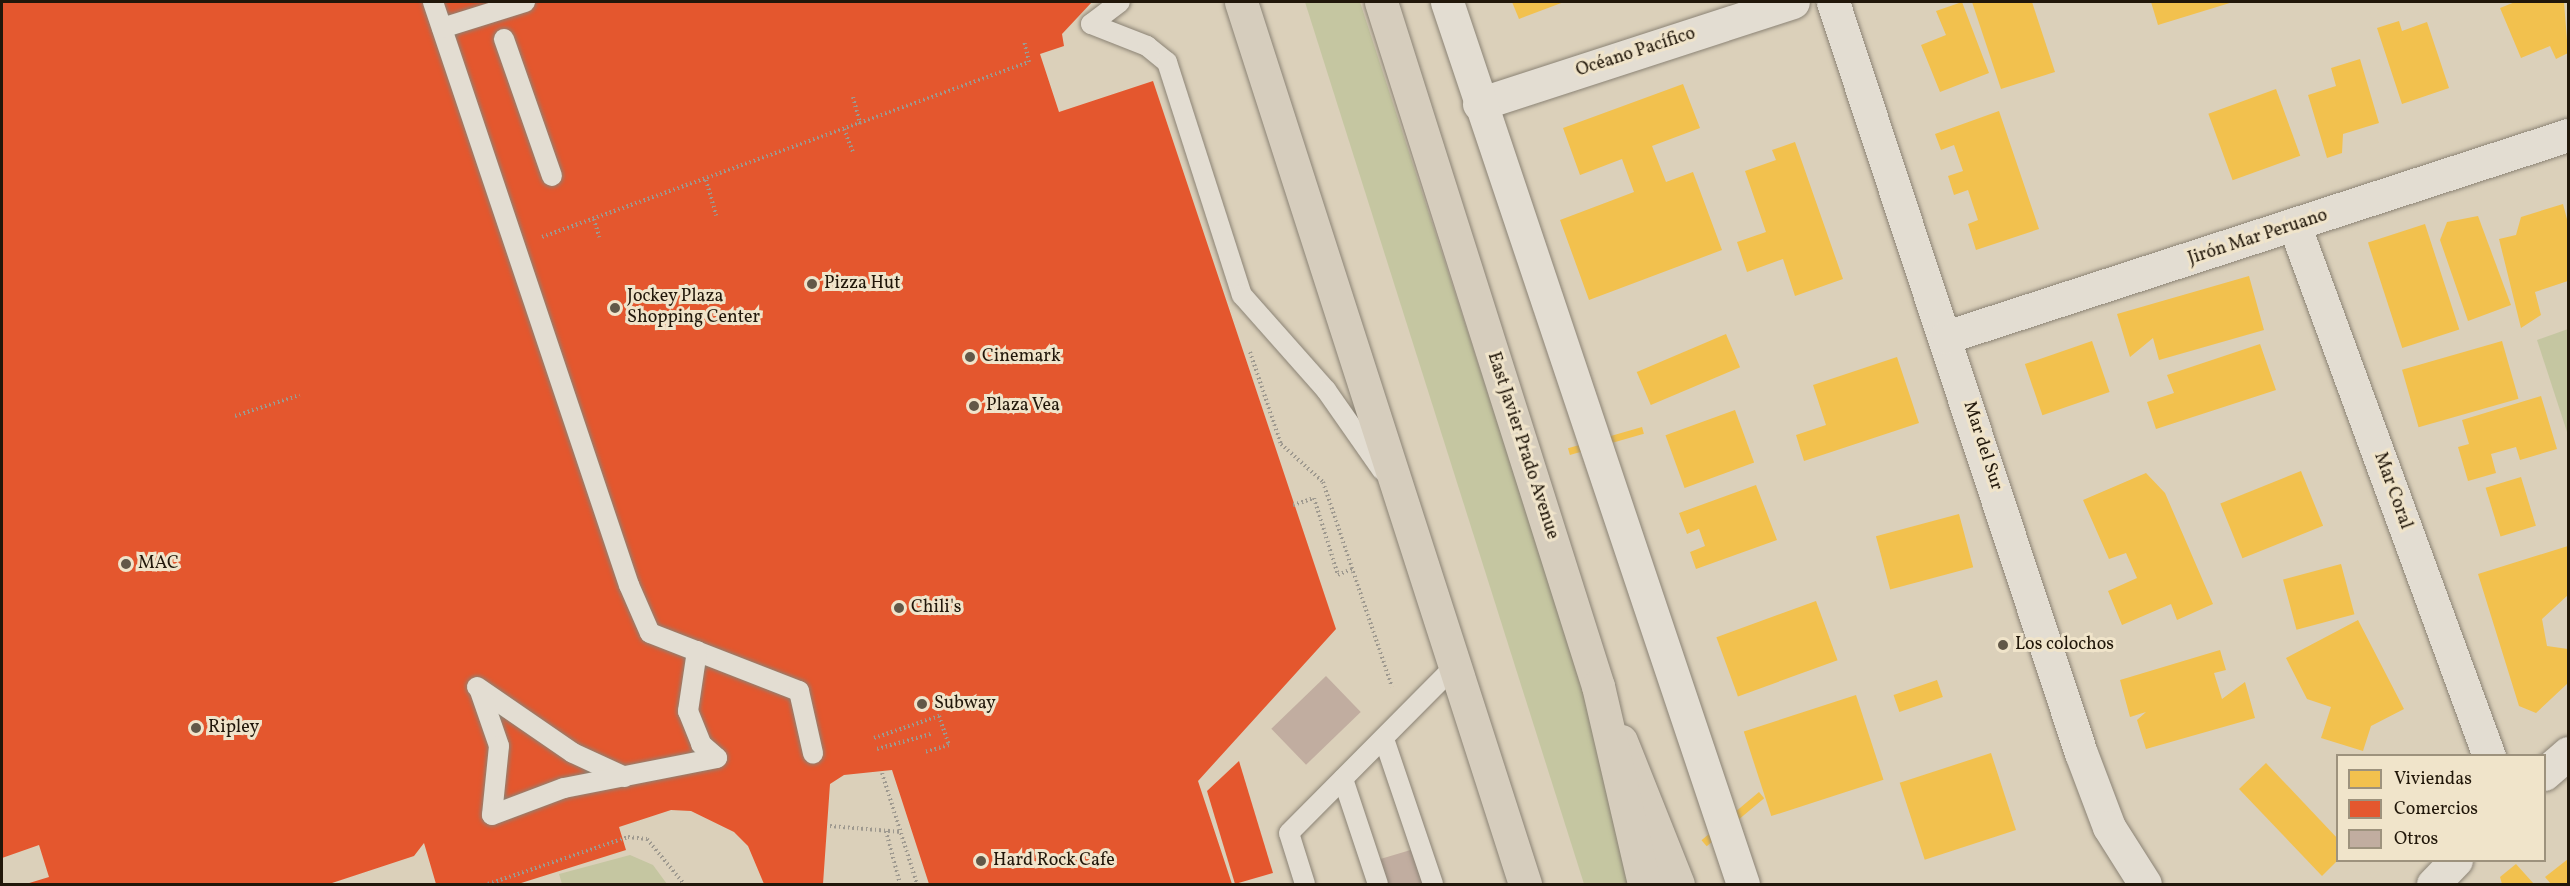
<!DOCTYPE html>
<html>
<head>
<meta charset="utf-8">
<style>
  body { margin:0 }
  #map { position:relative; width:2570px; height:886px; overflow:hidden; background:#dbd0ba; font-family:Vollkorn,serif }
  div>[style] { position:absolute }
  .green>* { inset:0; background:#c5c6a1 }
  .homes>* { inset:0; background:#f2c14e; transform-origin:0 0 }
  .shops>* { inset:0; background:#e4572e }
  .building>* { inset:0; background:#c1ada0; transform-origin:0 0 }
  .path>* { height:4px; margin-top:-2px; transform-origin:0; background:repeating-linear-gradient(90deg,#9e998f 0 1.5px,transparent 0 4.5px) }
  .roads { filter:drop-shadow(0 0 2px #8b8375) drop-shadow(0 0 2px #8b8375) }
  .service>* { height:20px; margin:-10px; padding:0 10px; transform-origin:10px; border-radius:10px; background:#e3ddd2 }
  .minor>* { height:33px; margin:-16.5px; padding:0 16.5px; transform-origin:16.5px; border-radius:16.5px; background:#e3ddd2 }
  .secondary>* { height:33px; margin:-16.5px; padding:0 16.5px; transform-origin:16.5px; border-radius:16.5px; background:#e3ddd2 }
  .primary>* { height:33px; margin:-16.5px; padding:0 16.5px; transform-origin:16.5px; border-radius:16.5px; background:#d6cdbd }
  .motorway>* { height:33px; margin:-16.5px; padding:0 16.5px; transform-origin:16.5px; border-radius:16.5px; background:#d6cdbd }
  .dots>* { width:16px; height:16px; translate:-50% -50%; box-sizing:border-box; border:3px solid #f0e4ca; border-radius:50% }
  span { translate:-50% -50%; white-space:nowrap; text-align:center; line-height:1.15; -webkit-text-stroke:6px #f0e4ca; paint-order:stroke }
  .street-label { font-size:18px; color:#21170a }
  .poi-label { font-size:18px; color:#21170a }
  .left { translate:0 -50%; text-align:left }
  .frame { position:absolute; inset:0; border:3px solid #21170a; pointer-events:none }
  .legend { position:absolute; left:2336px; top:754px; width:210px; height:108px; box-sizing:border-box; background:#f0e4ca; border:2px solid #9d927d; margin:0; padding:8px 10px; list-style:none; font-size:18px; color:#21170a }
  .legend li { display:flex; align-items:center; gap:12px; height:30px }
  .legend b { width:30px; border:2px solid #9d927d }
</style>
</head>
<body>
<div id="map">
  <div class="green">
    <i style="clip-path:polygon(1305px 2px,1360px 2px,1648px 884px,1584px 884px)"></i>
    <i style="clip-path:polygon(2568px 329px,2568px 435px,2537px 340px)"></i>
    <i style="clip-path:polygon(630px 855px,653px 865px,667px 884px,562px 884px,559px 874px)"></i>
  </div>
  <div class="homes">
    <i style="clip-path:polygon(1512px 2px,1564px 2px,1519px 19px)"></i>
    <i style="clip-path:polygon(1962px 2px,1989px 73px,1940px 92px,1921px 45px,1946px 35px,1936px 11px)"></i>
    <i style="clip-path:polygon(1972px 2px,2032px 2px,2055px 72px,2001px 89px)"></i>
    <i style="clip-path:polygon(2151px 2px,2233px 2px,2158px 25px)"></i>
    <i style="clip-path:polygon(2515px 2px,2564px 2px,2568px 53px,2556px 59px,2550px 46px,2521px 58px,2500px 8px)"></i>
    <i style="clip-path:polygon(2399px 21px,2402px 31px,2427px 22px,2449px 88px,2402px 104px,2377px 28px)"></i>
    <i style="clip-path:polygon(2360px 59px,2379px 123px,2343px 134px,2342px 153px,2327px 158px,2308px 95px,2336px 86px,2331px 68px)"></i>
    <i style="clip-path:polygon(1683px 84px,1700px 128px,1652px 146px,1666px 182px,1693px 172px,1722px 250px,1589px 300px,1560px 220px,1634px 192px,1622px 159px,1580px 175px,1563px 128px)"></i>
    <i style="left:2276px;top:89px;width:71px;height:72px;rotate:70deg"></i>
    <i style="clip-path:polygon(1999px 111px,2039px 229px,1976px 250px,1968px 224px,1978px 220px,1968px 190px,1954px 195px,1948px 176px,1963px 171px,1954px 145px,1941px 150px,1935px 134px)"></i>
    <i style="clip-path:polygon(1795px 142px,1843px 279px,1795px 296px,1783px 259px,1747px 272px,1737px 242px,1766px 232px,1745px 171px,1776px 160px,1772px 150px)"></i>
    <i style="clip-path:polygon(2563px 204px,2568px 223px,2568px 281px,2535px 292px,2541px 315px,2521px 328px,2499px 239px,2516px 235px,2521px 217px)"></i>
    <i style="clip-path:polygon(2478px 216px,2511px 305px,2468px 321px,2440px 240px,2447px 222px)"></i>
    <i style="left:2425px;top:224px;width:111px;height:60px;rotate:72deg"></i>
    <i style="clip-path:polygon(2249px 276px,2264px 330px,2159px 360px,2153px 338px,2130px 357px,2117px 314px)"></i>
    <i style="left:1726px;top:334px;width:36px;height:97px;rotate:67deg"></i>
    <i style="left:2092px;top:341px;width:54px;height:71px;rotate:71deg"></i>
    <i style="left:2502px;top:341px;width:60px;height:104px;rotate:74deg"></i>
    <i style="clip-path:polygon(2260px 344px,2276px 390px,2156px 429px,2147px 402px,2174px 393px,2167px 375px)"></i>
    <i style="clip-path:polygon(1897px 357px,1919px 423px,1804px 461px,1796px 435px,1826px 425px,1813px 385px)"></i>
    <i style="clip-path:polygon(2541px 396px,2557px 449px,2520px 460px,2516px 447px,2491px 454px,2496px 473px,2468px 481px,2458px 447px,2469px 444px,2462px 420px)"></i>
    <i style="left:1735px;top:410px;width:56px;height:74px;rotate:70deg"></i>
    <i style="left:1642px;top:427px;width:7px;height:77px;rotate:74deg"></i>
    <i style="left:2301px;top:471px;width:59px;height:87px;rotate:68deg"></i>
    <i style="clip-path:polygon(2146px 473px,2165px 493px,2213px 604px,2177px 620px,2171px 604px,2122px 625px,2108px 591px,2137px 578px,2126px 553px,2109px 559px,2083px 500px)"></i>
    <i style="left:2521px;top:477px;width:51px;height:37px;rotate:73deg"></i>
    <i style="clip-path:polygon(1756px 485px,1777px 540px,1696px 569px,1690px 552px,1705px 546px,1699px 529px,1687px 534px,1679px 513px)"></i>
    <i style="left:1959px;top:514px;width:55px;height:86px;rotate:75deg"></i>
    <i style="clip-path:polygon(2568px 546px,2568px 595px,2542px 619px,2547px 646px,2568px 649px,2568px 683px,2536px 713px,2519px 706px,2478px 574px)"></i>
    <i style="left:2341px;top:564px;width:52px;height:60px;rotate:75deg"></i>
    <i style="left:1816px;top:601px;width:63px;height:106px;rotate:70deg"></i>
    <i style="clip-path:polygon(2358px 620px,2404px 709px,2371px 726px,2363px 751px,2321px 738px,2331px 707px,2307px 699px,2286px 658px)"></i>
    <i style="clip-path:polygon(2220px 650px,2226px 670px,2214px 673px,2222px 699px,2245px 682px,2255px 718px,2146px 749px,2137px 720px,2146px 712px,2130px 717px,2120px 680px)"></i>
    <i style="left:1937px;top:680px;width:18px;height:46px;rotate:71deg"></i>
    <i style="left:1856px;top:695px;width:89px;height:118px;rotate:72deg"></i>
    <i style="left:1991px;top:753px;width:81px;height:96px;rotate:72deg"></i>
    <i style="clip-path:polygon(2266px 763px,2338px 839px,2338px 860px,2322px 876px,2239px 789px)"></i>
    <i style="left:1759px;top:792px;width:8px;height:75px;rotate:50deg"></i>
    <i style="clip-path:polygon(2568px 859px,2568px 884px,2551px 884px,2545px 877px)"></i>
    <i style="clip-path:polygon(2516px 864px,2534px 884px,2502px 884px,2500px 877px)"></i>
  </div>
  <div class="shops">
    <i style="clip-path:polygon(2px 2px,1092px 2px,1062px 34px,1064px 46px,1040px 54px,1059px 112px,1153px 81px,1336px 629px,1198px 781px,1232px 884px,929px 884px,892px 770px,844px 775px,830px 784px,823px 884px,764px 884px,748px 846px,734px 832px,691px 811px,671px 810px,619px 827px,626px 850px,518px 884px,436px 884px,424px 843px,414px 856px,329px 884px,26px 884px,49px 877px,39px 845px,2px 858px)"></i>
    <i style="clip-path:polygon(1239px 761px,1273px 873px,1235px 884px,1207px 791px)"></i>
  </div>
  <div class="building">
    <i style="left:1326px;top:676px;width:50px;height:76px;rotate:46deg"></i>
    <i style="clip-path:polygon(1414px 849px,1425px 884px,1385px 884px,1377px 860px)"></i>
  </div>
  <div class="path">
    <i style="left:853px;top:97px;width:28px;rotate:75deg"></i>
    <i style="left:844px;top:129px;width:26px;rotate:69deg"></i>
    <i style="left:706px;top:180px;width:37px;rotate:74deg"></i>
    <i style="left:594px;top:219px;width:19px;rotate:74deg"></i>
    <i style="left:542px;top:237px;width:517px;rotate:-19.77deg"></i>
    <i style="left:1029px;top:62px;width:22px;rotate:-103deg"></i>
    <i style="left:1250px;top:352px;width:97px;rotate:71.4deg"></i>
    <i style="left:1281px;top:444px;width:57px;rotate:42.1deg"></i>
    <i style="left:1323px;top:482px;width:216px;rotate:71.4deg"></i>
    <i style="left:235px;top:416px;width:68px;rotate:-17.9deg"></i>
    <i style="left:1293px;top:505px;width:22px;rotate:-18deg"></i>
    <i style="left:1314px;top:498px;width:81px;rotate:72.7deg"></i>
    <i style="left:1338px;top:575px;width:15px;rotate:-23deg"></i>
    <i style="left:874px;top:738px;width:69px;rotate:-18.7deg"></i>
    <i style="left:939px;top:716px;width:31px;rotate:71deg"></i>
    <i style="left:949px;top:745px;width:25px;rotate:164deg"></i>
    <i style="left:877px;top:749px;width:56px;rotate:-15.5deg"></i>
    <i style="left:882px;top:773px;width:116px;rotate:72.5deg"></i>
    <i style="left:830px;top:826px;width:72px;rotate:4.8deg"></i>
    <i style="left:886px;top:831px;width:55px;rotate:75.2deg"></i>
    <i style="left:488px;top:884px;width:148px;rotate:-18.6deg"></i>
    <i style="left:628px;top:837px;width:19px;rotate:6deg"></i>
    <i style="left:647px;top:839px;width:58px;rotate:50.6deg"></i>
  </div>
  <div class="roads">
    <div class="service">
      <i style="left:433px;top:2px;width:615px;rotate:71.42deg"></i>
      <i style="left:629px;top:585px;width:52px;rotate:66.4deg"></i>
      <i style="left:650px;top:633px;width:160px;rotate:21.3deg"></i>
      <i style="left:799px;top:691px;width:64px;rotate:77.3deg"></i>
      <i style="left:1091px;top:24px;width:60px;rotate:21.4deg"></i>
      <i style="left:1147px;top:46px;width:26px;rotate:39deg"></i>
      <i style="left:1167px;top:62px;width:245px;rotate:72.2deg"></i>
      <i style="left:1242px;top:295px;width:127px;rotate:48.5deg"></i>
      <i style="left:1326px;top:390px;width:98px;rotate:55deg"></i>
      <i style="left:1091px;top:24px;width:36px;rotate:-37deg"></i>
      <i style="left:442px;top:28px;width:87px;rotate:-17.4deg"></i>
      <i style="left:504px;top:39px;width:145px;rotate:70.7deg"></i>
      <i style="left:697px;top:651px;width:61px;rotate:98.5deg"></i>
      <i style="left:688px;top:711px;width:35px;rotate:68deg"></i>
      <i style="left:701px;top:744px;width:21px;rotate:41deg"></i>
      <i style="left:477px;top:687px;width:116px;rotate:34.5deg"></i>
      <i style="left:573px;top:753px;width:57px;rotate:24.8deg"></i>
      <i style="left:480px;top:691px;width:58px;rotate:70.9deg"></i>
      <i style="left:499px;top:746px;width:69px;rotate:95.8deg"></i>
      <i style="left:1384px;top:739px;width:153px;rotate:71.3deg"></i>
      <i style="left:1343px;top:779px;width:111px;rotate:71.6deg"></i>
      <i style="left:492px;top:815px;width:77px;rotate:-20.6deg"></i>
      <i style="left:564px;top:788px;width:156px;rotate:-11.1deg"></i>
      <i style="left:1305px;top:884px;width:53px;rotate:-107.4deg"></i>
      <i style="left:1289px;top:833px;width:235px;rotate:-45.2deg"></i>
    </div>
    <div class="minor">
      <i style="left:1833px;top:2px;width:791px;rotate:71.73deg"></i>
      <i style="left:2081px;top:753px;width:79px;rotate:69.3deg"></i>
      <i style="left:2109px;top:827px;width:67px;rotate:57.7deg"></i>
      <i style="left:1479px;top:104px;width:330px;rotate:-18deg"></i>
      <i style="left:2295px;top:227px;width:563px;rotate:69.86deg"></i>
      <i style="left:1946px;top:337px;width:654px;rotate:-17.99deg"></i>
      <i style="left:2544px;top:774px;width:32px;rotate:-41deg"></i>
      <i style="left:2433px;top:884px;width:33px;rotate:-46deg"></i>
    </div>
    <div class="secondary">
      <i style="left:1447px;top:2px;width:930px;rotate:71.45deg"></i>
    </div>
    <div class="primary">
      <i style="left:1621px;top:741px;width:154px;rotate:68.3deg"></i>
    </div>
    <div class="motorway">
      <i style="left:1241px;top:2px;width:927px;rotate:72.15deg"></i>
      <i style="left:1381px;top:2px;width:718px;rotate:72.4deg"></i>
      <i style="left:1598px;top:686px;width:203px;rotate:76.9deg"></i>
    </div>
  </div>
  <div class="dots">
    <i style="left:812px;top:284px;background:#625848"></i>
    <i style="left:615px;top:308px;background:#625848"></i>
    <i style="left:970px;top:357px;background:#625848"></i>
    <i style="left:974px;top:406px;background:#625848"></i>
    <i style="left:126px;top:564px;background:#625848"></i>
    <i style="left:899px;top:608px;background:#625848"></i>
    <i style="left:2003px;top:645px;background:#625848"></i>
    <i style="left:922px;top:704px;background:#625848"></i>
    <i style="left:196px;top:728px;background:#625848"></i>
    <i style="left:981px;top:861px;background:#625848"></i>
  </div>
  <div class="street-label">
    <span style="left:1636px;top:53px;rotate:-18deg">Océano Pacífico</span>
    <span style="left:2258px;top:238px;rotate:-18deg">Jirón Mar Peruano</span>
    <span style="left:1522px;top:446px;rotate:72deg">East Javier Prado Avenue</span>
    <span style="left:1982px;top:446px;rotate:72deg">Mar del Sur</span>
    <span style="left:2392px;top:491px;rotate:70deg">Mar Coral</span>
  </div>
  <div class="poi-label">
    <span class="left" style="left:824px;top:284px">Pizza Hut</span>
    <span class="left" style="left:627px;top:308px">Jockey Plaza<br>Shopping Center</span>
    <span class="left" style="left:982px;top:357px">Cinemark</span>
    <span class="left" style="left:986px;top:406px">Plaza Vea</span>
    <span class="left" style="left:138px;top:564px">MAC</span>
    <span class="left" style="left:911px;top:608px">Chili's</span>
    <span class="left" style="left:2015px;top:645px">Los colochos</span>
    <span class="left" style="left:934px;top:704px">Subway</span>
    <span class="left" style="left:208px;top:728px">Ripley</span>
    <span class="left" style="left:993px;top:861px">Hard Rock Cafe</span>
  </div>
  <div class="frame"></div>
  <ul class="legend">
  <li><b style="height:16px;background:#f2c14e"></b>Viviendas</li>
  <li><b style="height:16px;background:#e4572e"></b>Comercios</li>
  <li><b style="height:16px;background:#c1ada0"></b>Otros</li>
  </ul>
</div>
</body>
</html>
